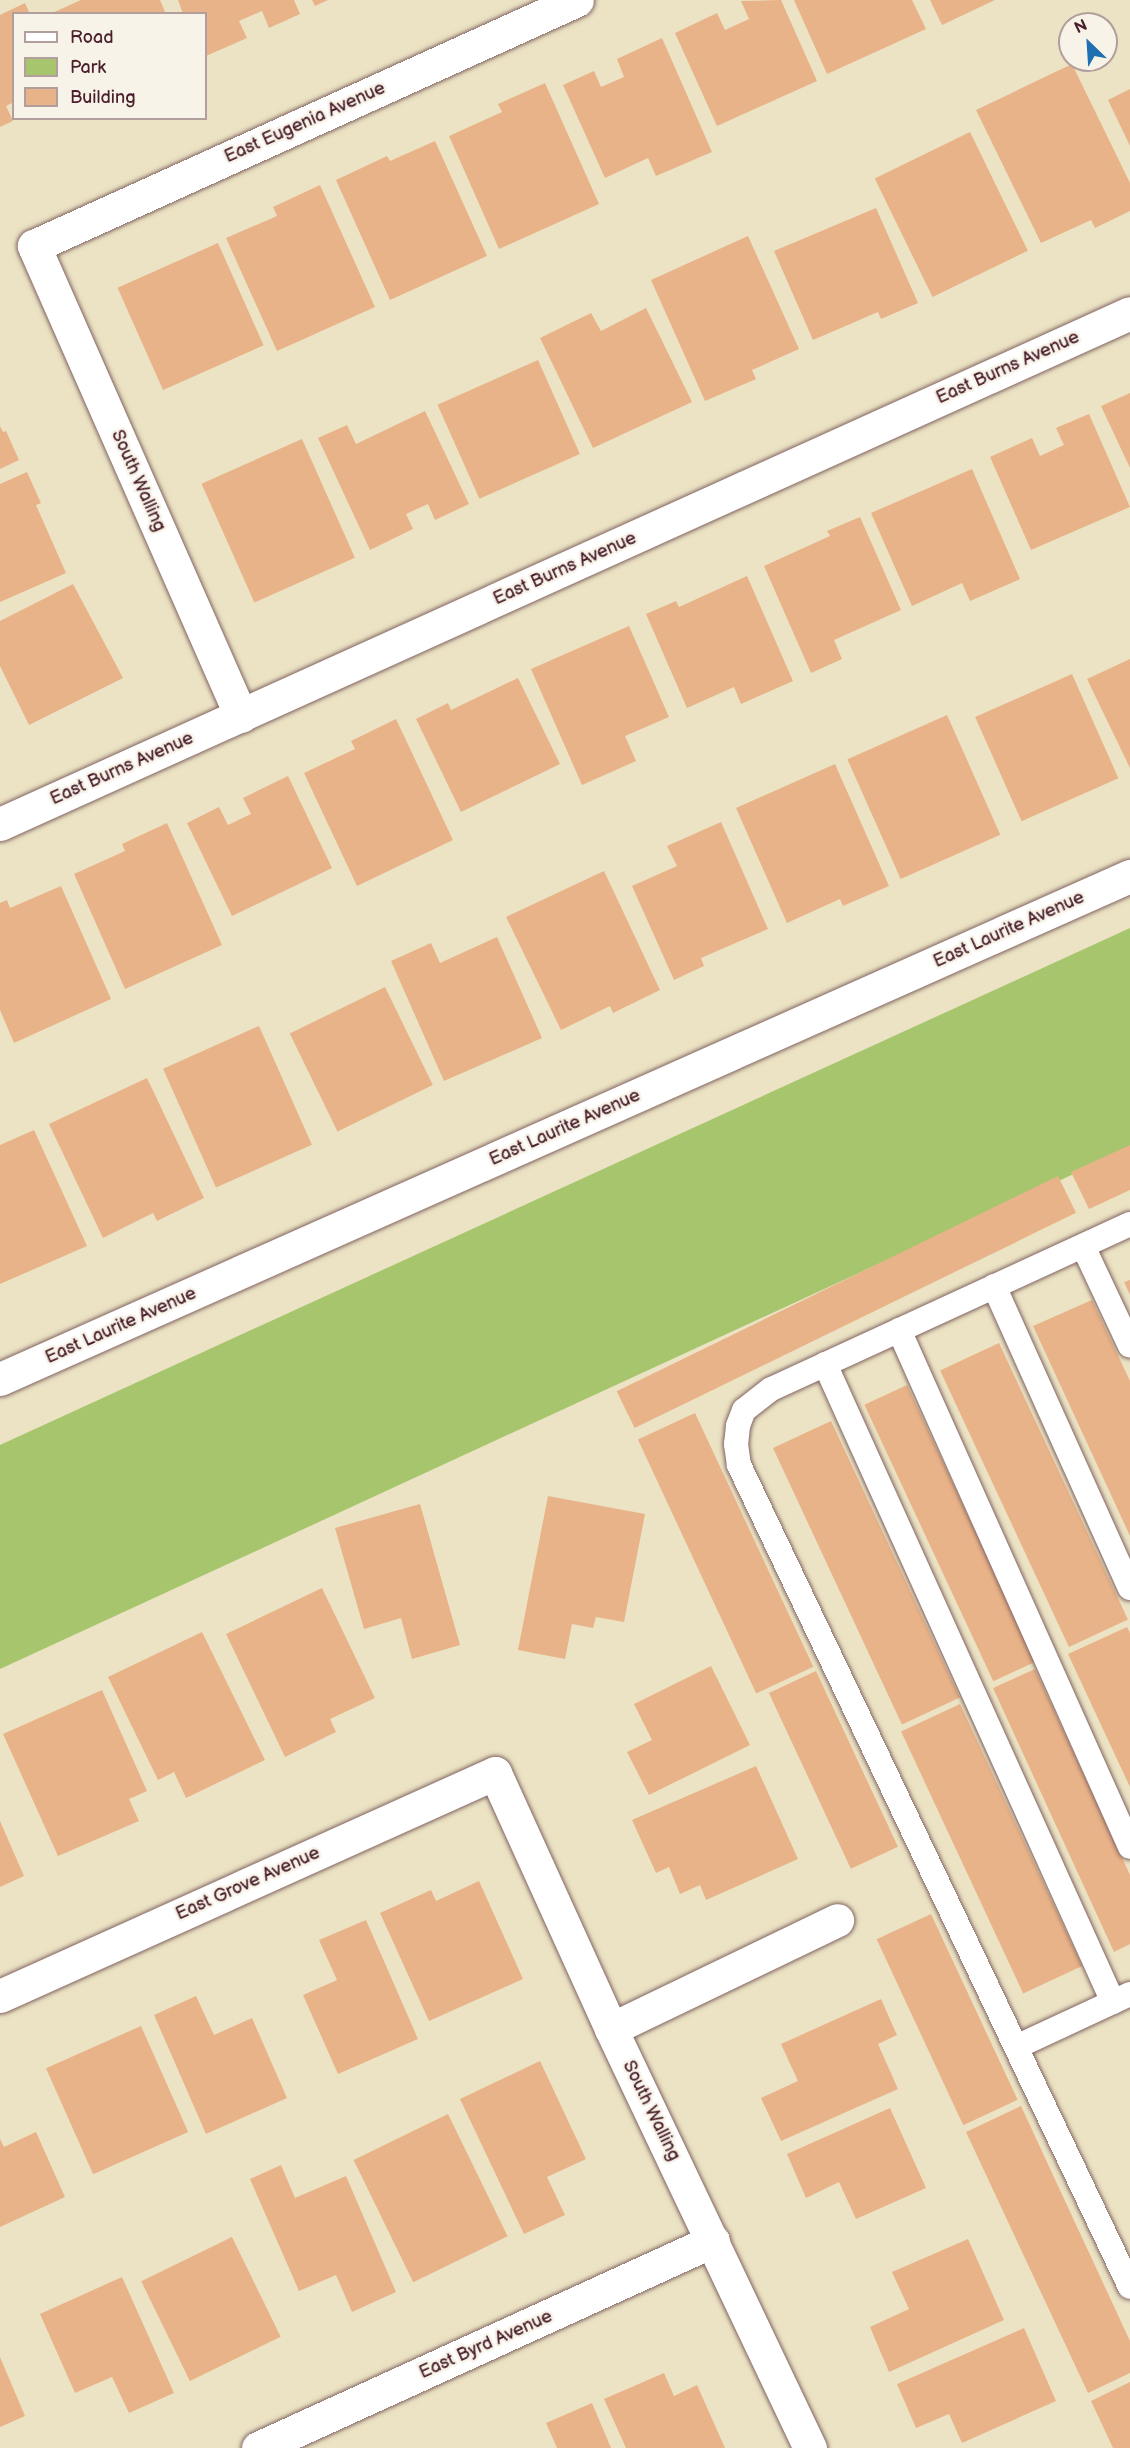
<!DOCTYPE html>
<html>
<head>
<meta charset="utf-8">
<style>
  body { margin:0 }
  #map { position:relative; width:1130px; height:2448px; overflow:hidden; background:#ebe3c4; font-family:"Balsamiq Sans",sans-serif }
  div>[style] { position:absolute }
  .green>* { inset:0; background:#a6c56c }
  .building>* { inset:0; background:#e9b389; transform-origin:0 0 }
  .roads { filter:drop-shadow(0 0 2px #826461) drop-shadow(0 0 2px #826461) }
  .service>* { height:24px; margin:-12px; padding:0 12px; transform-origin:12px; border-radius:12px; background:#fff }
  .minor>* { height:33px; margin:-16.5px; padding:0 16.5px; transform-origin:16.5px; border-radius:16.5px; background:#fff }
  span { translate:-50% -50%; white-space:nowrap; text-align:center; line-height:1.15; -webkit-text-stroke:5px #f7f3e8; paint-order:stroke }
  .street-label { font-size:18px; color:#4a1f2b }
  .legend { position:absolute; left:12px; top:12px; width:195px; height:108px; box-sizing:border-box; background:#f7f3e8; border:2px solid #b29e9c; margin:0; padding:8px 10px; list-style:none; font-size:18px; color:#4a1f2b }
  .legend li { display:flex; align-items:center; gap:12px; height:30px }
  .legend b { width:30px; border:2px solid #b29e9c }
  .north { position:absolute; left:1058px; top:12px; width:60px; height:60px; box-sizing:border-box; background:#f7f3e8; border:2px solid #b29e9c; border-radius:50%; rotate:335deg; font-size:16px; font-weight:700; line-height:24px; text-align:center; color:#4a1f2b }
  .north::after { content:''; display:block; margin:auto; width:21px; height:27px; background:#1f6fb2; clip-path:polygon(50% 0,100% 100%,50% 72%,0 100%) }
</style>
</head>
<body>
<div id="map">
  <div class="green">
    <i style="clip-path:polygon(1130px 928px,1130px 1148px,0 1669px,0 1445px)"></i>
  </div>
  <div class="building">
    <i style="clip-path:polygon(81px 0,160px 0,166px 14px,50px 14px)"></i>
    <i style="clip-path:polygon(178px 0,294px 0,300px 14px,269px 28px,262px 11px,239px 21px,247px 38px,206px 56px,206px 14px,183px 14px)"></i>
    <i style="clip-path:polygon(312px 0,328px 0,315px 6px)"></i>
    <i style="clip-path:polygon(781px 0,817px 81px,717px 126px,675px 33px,717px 13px,725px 30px,749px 19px,741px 1px)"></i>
    <i style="clip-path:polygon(794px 0,912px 0,926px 29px,827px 74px)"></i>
    <i style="clip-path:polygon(930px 0,995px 0,942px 25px)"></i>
    <i style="clip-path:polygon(25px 3px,30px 14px,14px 14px,14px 102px,6px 106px,13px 121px,0 127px,0 15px)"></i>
    <i style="clip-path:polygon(662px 38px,712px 152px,656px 176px,648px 158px,605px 178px,563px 85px,594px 71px,601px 87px,624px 77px,617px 59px)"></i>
    <i style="clip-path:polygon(1072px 64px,1130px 183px,1130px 211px,1095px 228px,1091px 220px,1041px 243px,976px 110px)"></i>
    <i style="clip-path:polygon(545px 83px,599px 204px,499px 249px,449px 136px,502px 112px,498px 104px)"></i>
    <i style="clip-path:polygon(1130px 89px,1130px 146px,1108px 100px)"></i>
    <i style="left:970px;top:132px;width:132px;height:106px;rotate:64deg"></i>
    <i style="clip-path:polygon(435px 141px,487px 256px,390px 300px,336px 180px,387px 156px,390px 161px)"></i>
    <i style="clip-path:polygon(320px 185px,375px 307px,277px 351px,226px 238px,277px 216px,273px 207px)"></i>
    <i style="clip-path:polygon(876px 208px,918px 303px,881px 319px,878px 312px,813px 340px,774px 251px)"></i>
    <i style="clip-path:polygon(748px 236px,799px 349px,752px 370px,756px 379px,705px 401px,651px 280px)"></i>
    <i style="left:218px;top:243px;width:112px;height:110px;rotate:66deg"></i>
    <i style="clip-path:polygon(646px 308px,692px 402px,593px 448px,540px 338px,591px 313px,601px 331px)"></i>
    <i style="left:538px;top:360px;width:103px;height:110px;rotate:66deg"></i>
    <i style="clip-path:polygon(1130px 393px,1130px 468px,1101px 406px)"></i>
    <i style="clip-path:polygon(425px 411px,469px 504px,435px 520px,428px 504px,406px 514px,413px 529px,370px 550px,318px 438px,347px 425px,356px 444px)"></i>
    <i style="clip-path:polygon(1089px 414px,1130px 507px,1031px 550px,990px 457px,1032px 438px,1040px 456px,1064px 445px,1056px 428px)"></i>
    <i style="clip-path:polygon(0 426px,3px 432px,6px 431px,19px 460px,0 469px)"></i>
    <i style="left:302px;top:439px;width:130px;height:110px;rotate:66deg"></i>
    <i style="clip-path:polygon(972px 469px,1020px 579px,970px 601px,962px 583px,912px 606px,871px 513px)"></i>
    <i style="clip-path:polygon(27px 472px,41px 503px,36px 505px,66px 573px,0 602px,0 484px)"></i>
    <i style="clip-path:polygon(860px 517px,901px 610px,834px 640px,842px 659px,811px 673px,764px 566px,830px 536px,827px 531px)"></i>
    <i style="clip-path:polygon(747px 576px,793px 681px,741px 704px,734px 687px,687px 708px,646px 614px,676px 601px,679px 607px)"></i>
    <i style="clip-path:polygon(73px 584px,123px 678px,29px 725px,0 666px,0 621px)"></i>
    <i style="clip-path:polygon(629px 626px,669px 717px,625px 736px,636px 761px,582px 785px,531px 669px)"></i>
    <i style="clip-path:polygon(1130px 659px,1130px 768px,1087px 679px)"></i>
    <i style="left:1072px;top:674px;width:114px;height:106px;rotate:66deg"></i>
    <i style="clip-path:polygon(518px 678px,560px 764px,461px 812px,416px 719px,448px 703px,451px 710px)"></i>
    <i style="left:947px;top:715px;width:131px;height:109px;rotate:66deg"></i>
    <i style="clip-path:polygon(396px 719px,453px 840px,357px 886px,304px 773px,355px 749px,351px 741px)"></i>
    <i style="clip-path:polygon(835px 764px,889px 886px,843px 906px,840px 899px,787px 923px,736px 808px)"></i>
    <i style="clip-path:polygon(288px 776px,332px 868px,232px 916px,187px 823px,219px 807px,228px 825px,251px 814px,243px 798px)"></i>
    <i style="clip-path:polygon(721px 822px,768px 929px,701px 958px,704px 966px,674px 980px,632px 886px,677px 866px,667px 846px)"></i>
    <i style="clip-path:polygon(167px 823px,222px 945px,125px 989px,74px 874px,125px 851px,122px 844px)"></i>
    <i style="clip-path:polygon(604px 871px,660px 990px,613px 1013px,610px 1006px,561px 1030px,506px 917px)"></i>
    <i style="clip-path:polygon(61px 886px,111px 999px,14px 1043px,0 1010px,0 903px,7px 900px,10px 908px)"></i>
    <i style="clip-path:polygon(497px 937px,542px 1038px,444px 1081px,391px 961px,431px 943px,440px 963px)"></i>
    <i style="left:385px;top:987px;width:109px;height:106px;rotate:64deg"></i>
    <i style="left:259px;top:1026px;width:130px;height:105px;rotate:66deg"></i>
    <i style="clip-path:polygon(147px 1078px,204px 1198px,157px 1221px,153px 1213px,103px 1238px,49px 1124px)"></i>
    <i style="clip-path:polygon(34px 1130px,87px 1246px,0 1284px,0 1145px)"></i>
    <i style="clip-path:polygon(1130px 1145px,1130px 1190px,1089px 1209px,1071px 1172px)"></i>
    <i style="left:1058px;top:1176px;width:41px;height:491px;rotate:64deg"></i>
    <i style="clip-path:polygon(1130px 1280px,1130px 1295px,1124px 1282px)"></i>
    <i style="clip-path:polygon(1092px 1300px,1130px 1381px,1130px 1536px,1033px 1326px)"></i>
    <i style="left:999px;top:1343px;width:305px;height:65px;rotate:65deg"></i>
    <i style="left:907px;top:1385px;width:305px;height:47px;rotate:65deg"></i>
    <i style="left:695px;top:1413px;width:280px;height:63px;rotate:65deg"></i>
    <i style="left:831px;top:1421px;width:305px;height:64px;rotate:65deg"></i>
    <i style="clip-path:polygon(548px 1496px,645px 1514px,624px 1622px,596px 1617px,593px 1628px,572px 1624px,565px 1659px,518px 1650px)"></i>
    <i style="clip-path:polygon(420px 1504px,460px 1645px,412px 1659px,401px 1618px,364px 1629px,335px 1528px)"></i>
    <i style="clip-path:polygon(322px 1588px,375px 1698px,330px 1719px,336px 1732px,285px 1757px,226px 1634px)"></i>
    <i style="clip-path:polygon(1127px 1627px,1130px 1633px,1130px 1787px,1068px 1654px)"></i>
    <i style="clip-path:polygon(202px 1632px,265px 1760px,186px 1798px,174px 1772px,158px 1780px,108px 1677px)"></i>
    <i style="clip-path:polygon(711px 1666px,750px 1745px,649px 1795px,627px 1752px,652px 1740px,634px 1704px)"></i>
    <i style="clip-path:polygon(1035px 1669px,1130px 1875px,1130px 1944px,1114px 1952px,993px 1688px)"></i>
    <i style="left:816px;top:1671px;width:194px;height:52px;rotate:65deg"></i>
    <i style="clip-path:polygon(102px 1690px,147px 1791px,129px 1799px,139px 1821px,58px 1856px,3px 1734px)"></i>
    <i style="left:960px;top:1704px;width:289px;height:65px;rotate:65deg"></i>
    <i style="clip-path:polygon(756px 1766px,798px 1859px,706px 1900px,700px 1885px,680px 1894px,669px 1867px,656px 1873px,632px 1820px)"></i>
    <i style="clip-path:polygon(0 1821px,24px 1876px,0 1887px)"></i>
    <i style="clip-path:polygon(479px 1881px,523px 1979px,429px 2021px,380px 1913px,431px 1890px,436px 1901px)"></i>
    <i style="left:931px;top:1914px;width:205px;height:60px;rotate:65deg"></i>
    <i style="clip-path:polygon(366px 1920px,418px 2039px,338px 2074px,303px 1995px,337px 1980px,319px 1940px)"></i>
    <i style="clip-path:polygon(196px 1996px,214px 2035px,252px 2018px,287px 2098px,206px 2134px,154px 2015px)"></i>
    <i style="clip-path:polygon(881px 1999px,897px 2035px,878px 2044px,898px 2089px,781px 2141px,761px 2098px,798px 2081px,781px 2044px)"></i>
    <i style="left:141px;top:2026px;width:116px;height:104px;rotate:66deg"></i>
    <i style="clip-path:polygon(540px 2061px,586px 2159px,547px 2177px,565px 2215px,524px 2234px,460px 2099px)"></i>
    <i style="clip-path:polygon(1021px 2106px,1130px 2341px,1130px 2373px,1088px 2393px,966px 2132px)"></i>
    <i style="clip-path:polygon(890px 2108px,926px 2188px,856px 2219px,839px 2182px,806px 2198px,787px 2154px)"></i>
    <i style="left:448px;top:2114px;width:136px;height:105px;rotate:64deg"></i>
    <i style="clip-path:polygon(36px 2132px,65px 2197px,0 2227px,0 2139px,4px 2147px)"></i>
    <i style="clip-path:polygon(281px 2165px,295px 2198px,346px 2176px,396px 2292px,352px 2312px,336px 2275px,299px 2291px,250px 2179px)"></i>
    <i style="left:232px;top:2237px;width:111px;height:101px;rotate:64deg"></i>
    <i style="clip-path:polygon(968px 2239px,1004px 2320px,889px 2372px,870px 2327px,909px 2309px,892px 2272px)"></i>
    <i style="clip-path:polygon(122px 2277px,174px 2393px,129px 2413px,112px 2377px,75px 2393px,40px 2314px)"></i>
    <i style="clip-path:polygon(1024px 2328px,1056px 2401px,962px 2443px,949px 2414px,916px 2428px,897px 2384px)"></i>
    <i style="clip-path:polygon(0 2357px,25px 2416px,0 2427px)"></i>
    <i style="clip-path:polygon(664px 2373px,674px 2396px,697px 2385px,725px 2448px,626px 2448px,604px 2399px)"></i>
    <i style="clip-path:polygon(1130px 2382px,1130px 2448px,1113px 2448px,1091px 2401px)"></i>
    <i style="clip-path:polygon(592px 2403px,611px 2448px,557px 2448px,546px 2423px)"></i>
  </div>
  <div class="roads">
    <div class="service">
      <i style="left:1130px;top:1224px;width:395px;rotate:155.3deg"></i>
      <i style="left:771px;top:1389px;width:34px;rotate:142deg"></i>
      <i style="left:744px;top:1410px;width:17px;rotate:111deg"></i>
      <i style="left:738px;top:1426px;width:18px;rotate:96deg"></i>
      <i style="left:736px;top:1444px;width:21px;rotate:82deg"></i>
      <i style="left:739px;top:1465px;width:910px;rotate:64.56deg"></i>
      <i style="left:1083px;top:1246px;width:110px;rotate:64.8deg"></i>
      <i style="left:994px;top:1286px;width:331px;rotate:65.8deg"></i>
      <i style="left:899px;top:1330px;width:566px;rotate:65.92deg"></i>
      <i style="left:825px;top:1364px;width:700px;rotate:65.71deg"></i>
      <i style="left:1016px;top:2047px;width:126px;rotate:-24.9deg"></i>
    </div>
    <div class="minor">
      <i style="left:241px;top:716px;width:514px;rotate:-113.77deg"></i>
      <i style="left:34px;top:246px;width:596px;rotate:-24.37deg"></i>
      <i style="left:0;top:824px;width:1240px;rotate:-24.33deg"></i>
      <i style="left:0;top:1379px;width:1237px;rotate:-24deg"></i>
      <i style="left:0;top:1996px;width:543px;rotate:-24.25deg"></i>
      <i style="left:495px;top:1773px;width:281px;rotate:65.6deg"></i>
      <i style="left:611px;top:2029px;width:464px;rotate:64.6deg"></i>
      <i style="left:611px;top:2029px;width:251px;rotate:-25.7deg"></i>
      <i style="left:258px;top:2448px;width:500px;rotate:-24.5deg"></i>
    </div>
  </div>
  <div class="street-label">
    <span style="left:305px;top:123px;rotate:-24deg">East Eugenia Avenue</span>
    <span style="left:1008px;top:368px;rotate:-24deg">East Burns Avenue</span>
    <span style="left:138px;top:481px;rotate:66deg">South Walling</span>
    <span style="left:565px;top:569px;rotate:-24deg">East Burns Avenue</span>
    <span style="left:122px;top:769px;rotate:-24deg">East Burns Avenue</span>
    <span style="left:1009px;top:930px;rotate:-24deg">East Laurite Avenue</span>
    <span style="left:565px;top:1128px;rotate:-24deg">East Laurite Avenue</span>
    <span style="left:121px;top:1326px;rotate:-24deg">East Laurite Avenue</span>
    <span style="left:248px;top:1884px;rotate:-24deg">East Grove Avenue</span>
    <span style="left:651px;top:2111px;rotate:64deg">South Walling</span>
    <span style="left:486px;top:2345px;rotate:-24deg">East Byrd Avenue</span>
  </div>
  <ul class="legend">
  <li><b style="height:8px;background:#fff"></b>Road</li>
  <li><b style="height:16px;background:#a6c56c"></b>Park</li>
  <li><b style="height:16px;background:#e9b389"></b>Building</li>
  </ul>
  <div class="north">N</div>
</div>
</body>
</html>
